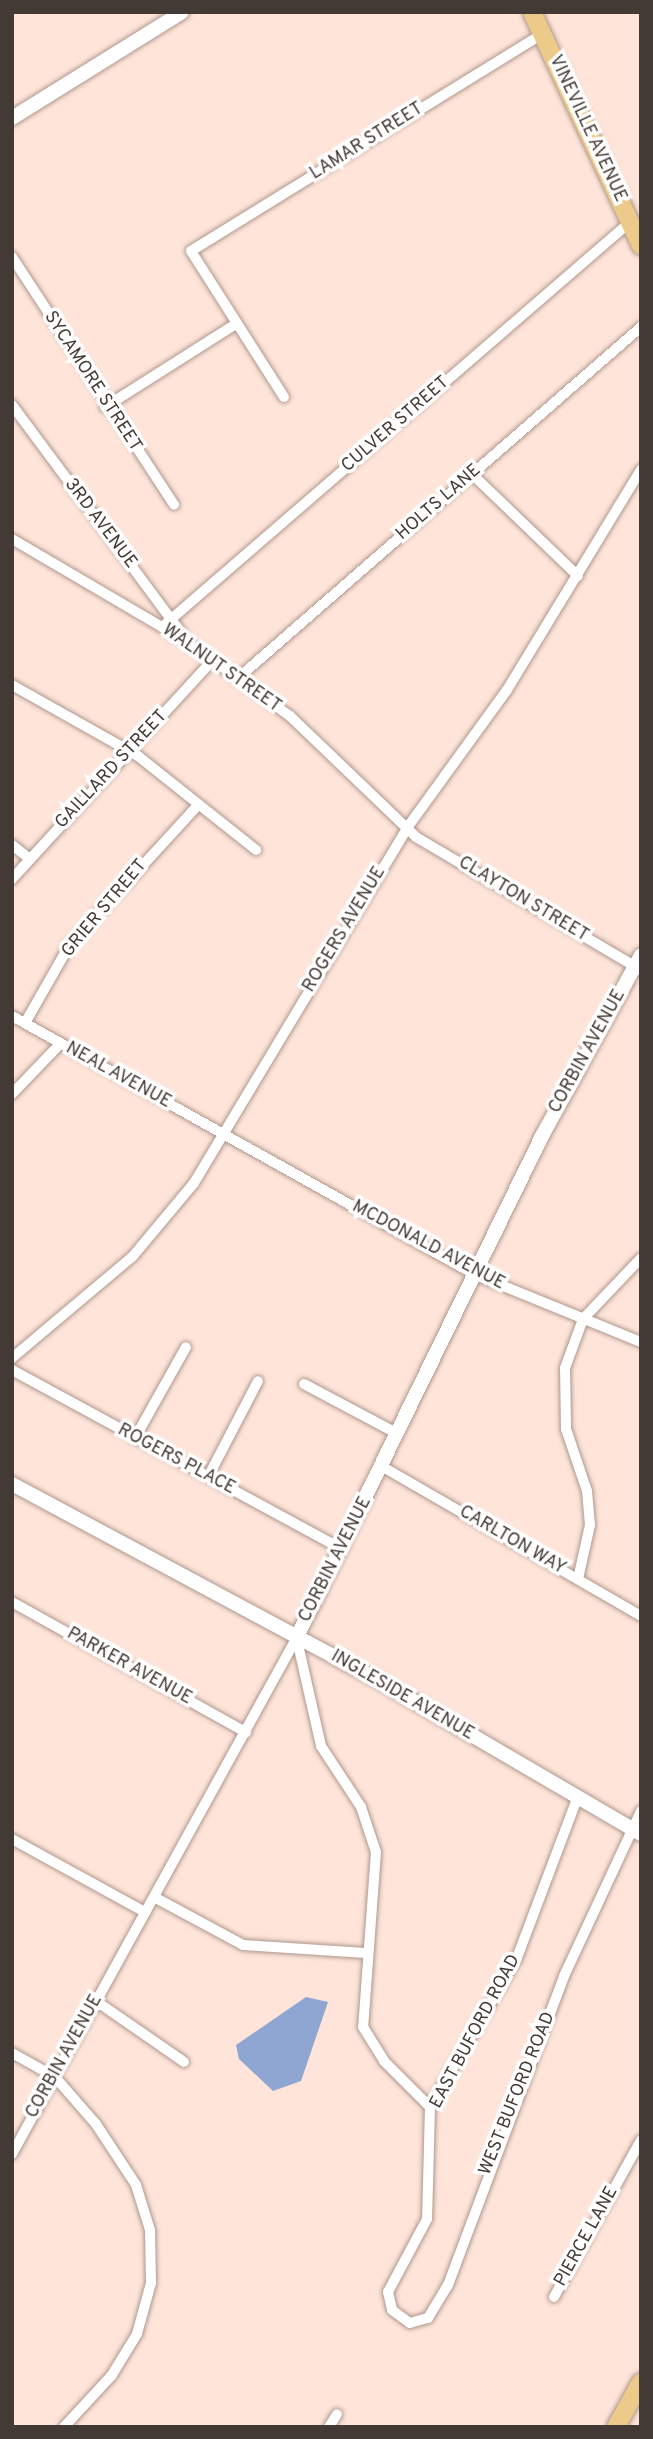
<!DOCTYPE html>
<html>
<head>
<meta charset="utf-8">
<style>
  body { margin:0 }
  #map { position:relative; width:653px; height:2439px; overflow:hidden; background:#fee4d9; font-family:Overpass,sans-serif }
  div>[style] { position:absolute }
  .water>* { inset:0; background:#8fa5d2 }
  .roads { filter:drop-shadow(0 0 2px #af978c) drop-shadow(0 0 2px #af978c) }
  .minor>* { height:10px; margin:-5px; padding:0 5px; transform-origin:5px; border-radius:5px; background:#fff }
  .tertiary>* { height:14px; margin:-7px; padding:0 7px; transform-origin:7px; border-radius:7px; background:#fff }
  .primary>* { height:18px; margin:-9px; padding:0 9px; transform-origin:9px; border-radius:9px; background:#ecca89 }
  span { translate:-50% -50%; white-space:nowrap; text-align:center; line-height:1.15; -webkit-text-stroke:7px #fff; paint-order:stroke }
  .street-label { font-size:18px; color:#443a35 }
  .frame { position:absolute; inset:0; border:14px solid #443a35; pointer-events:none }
</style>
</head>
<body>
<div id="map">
  <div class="water">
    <i style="clip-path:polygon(306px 1997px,328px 2002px,301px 2081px,273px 2091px,239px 2059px,236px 2045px)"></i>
  </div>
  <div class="roads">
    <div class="minor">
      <i style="left:12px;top:257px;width:296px;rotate:56.8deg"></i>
      <i style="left:284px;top:397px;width:173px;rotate:-122.5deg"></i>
      <i style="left:191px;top:251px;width:413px;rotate:-31.7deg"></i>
      <i style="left:12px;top:405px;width:292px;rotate:53.4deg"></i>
      <i style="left:105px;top:407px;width:155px;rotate:-32.4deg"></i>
      <i style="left:472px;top:474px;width:147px;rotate:43.9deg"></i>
      <i style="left:12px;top:539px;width:205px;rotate:30.4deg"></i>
      <i style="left:189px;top:643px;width:125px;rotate:35.9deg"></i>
      <i style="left:290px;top:716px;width:175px;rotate:43.8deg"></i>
      <i style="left:416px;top:837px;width:261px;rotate:30.6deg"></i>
      <i style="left:162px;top:627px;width:619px;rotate:-40.87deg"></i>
      <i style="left:237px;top:679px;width:536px;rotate:-41.07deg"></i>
      <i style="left:12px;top:685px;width:145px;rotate:29.4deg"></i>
      <i style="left:138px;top:756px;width:151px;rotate:38.5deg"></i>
      <i style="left:12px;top:845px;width:23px;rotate:38deg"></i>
      <i style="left:12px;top:879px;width:296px;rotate:-47.5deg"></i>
      <i style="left:12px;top:1016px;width:529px;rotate:29.18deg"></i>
      <i style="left:474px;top:1274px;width:180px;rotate:22.2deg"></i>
      <i style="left:25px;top:1023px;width:89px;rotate:-60.3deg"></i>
      <i style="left:69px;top:946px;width:191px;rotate:-47.5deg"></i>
      <i style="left:12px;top:1094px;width:69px;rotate:-46.2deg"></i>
      <i style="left:12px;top:1358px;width:158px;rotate:-40.1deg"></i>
      <i style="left:133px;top:1256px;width:95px;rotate:-50.1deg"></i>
      <i style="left:194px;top:1183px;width:414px;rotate:-59deg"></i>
      <i style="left:407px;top:828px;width:170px;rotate:-54.1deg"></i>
      <i style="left:507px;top:690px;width:258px;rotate:-58.7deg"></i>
      <i style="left:12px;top:1370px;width:375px;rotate:28.5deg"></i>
      <i style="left:304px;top:1384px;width:106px;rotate:28deg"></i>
      <i style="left:135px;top:1438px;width:104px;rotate:-60.7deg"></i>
      <i style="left:383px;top:1467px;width:298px;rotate:30deg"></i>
      <i style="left:208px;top:1477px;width:108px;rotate:-62.5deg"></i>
      <i style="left:578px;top:1579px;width:55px;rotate:-77.5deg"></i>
      <i style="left:590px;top:1525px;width:34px;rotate:-95deg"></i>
      <i style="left:587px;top:1491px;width:65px;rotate:-108.7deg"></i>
      <i style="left:566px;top:1429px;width:61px;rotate:-90.9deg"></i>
      <i style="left:565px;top:1368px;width:52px;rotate:-69.8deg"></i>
      <i style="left:583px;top:1319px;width:84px;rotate:-46.4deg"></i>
      <i style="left:12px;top:1602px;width:268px;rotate:29.1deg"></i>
      <i style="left:297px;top:1640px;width:109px;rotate:77.2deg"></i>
      <i style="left:321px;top:1746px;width:73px;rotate:56.7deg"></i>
      <i style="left:361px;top:1807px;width:47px;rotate:71.6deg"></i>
      <i style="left:376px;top:1852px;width:175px;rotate:94.2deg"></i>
      <i style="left:363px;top:2027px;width:40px;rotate:58deg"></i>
      <i style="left:384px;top:2061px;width:65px;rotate:45deg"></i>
      <i style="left:577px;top:1799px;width:170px;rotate:110.7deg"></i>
      <i style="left:517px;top:1958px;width:173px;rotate:120.3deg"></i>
      <i style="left:430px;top:2107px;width:112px;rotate:91.5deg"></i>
      <i style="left:427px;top:2219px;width:83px;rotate:118.1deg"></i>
      <i style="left:388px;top:2292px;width:18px;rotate:77deg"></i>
      <i style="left:392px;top:2310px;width:22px;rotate:36deg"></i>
      <i style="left:410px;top:2323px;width:19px;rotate:-16deg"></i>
      <i style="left:428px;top:2318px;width:39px;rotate:-59deg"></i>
      <i style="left:448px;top:2285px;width:330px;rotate:-69.4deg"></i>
      <i style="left:564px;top:1976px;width:182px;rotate:-65deg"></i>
      <i style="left:12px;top:1839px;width:152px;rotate:28.8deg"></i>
      <i style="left:154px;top:1897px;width:101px;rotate:28.3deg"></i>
      <i style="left:243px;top:1945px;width:123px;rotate:3.7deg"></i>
      <i style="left:96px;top:2001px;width:107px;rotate:34.7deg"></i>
      <i style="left:12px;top:2053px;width:49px;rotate:29.2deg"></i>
      <i style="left:55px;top:2077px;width:62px;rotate:48.9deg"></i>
      <i style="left:96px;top:2124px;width:73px;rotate:56.7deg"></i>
      <i style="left:136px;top:2185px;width:47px;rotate:72.7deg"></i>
      <i style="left:150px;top:2230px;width:53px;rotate:88.9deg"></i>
      <i style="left:151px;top:2283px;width:53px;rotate:105.4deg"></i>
      <i style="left:137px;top:2334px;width:48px;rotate:121.4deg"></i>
      <i style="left:112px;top:2375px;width:71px;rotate:132.7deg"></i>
      <i style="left:12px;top:2154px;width:590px;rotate:-61.13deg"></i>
      <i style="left:554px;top:2297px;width:179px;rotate:-61deg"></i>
      <i style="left:329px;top:2427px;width:15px;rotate:-58deg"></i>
    </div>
    <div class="tertiary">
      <i style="left:12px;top:118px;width:200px;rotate:-31.9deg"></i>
      <i style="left:12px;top:1484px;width:411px;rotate:28.2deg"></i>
      <i style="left:374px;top:1678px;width:309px;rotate:30.3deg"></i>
      <i style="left:297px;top:1637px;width:558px;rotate:-63.94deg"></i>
      <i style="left:542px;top:1136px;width:206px;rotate:-61.3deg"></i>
    </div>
    <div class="primary">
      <i style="left:532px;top:12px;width:258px;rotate:65deg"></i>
      <i style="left:616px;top:2427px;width:51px;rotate:-60.9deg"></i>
    </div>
  </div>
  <div class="street-label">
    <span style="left:587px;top:129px;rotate:65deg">VINEVILLE AVENUE</span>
    <span style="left:367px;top:142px;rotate:-32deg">LAMAR STREET</span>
    <span style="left:92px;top:382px;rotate:57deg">SYCAMORE STREET</span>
    <span style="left:396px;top:425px;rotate:-41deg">CULVER STREET</span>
    <span style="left:439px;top:503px;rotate:-41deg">HOLTS LANE</span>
    <span style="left:100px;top:524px;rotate:53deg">3RD AVENUE</span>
    <span style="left:221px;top:669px;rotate:35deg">WALNUT STREET</span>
    <span style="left:112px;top:770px;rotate:-47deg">GAILLARD STREET</span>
    <span style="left:523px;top:900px;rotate:31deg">CLAYTON STREET</span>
    <span style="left:105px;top:909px;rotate:-50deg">GRIER STREET</span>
    <span style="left:345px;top:930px;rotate:-59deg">ROGERS AVENUE</span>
    <span style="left:588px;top:1052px;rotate:-61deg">CORBIN AVENUE</span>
    <span style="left:118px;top:1076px;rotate:29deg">NEAL AVENUE</span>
    <span style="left:428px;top:1246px;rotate:28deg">MCDONALD AVENUE</span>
    <span style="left:176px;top:1460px;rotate:28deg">ROGERS PLACE</span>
    <span style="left:512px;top:1541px;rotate:30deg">CARLTON WAY</span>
    <span style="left:336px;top:1560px;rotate:-63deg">CORBIN AVENUE</span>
    <span style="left:129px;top:1667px;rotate:29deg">PARKER AVENUE</span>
    <span style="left:402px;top:1696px;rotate:30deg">INGLESIDE AVENUE</span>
    <span style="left:476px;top:2032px;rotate:-62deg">EAST BUFORD ROAD</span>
    <span style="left:65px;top:2057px;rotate:-61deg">CORBIN AVENUE</span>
    <span style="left:518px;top:2094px;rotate:-68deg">WEST BUFORD ROAD</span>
    <span style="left:587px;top:2237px;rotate:-61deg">PIERCE LANE</span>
  </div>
  <div class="frame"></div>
</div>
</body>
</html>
